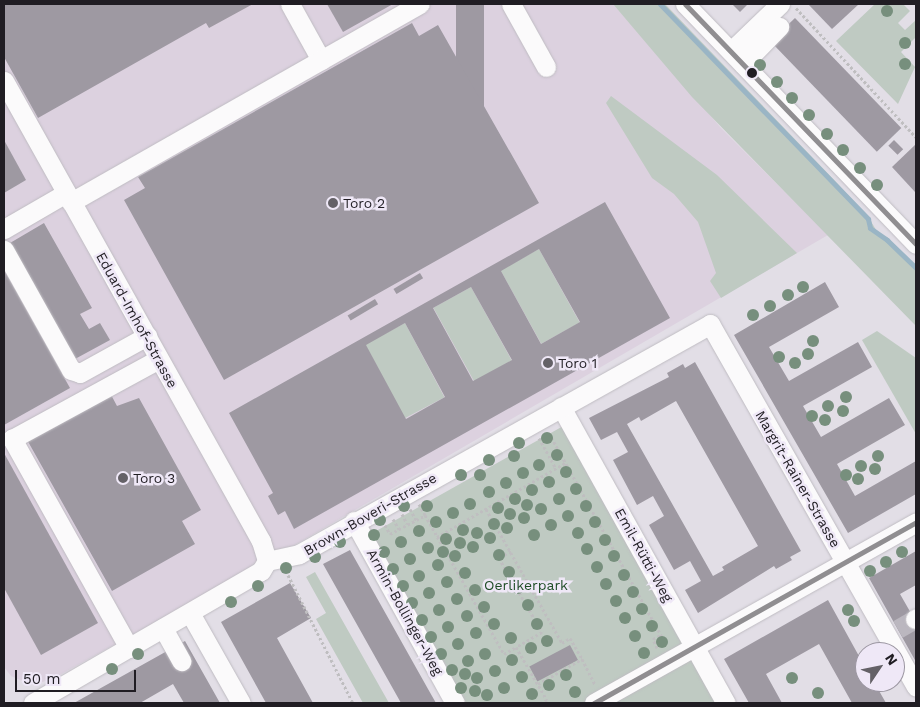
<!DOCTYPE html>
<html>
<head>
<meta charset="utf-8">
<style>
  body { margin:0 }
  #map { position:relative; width:920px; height:707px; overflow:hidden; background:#e2dee6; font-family:"Work Sans",sans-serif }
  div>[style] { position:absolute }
  .industrial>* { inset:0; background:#dcd1df }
  .green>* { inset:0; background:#bfcac2; transform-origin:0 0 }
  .stream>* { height:5px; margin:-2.5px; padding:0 2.5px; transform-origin:2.5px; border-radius:2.5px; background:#9ab5c5 }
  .building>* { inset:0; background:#9e99a2; transform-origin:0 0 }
  .minor-tunnel>* { height:19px; margin-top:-9.5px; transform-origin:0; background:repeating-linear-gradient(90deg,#bbb7bf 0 19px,transparent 0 28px) }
  .path>* { height:3px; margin-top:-1.5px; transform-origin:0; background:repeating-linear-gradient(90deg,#bfbec0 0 2.5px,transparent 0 5px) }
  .roads { filter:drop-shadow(0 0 1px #bfbcc2) drop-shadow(0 0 1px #bfbcc2) }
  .minor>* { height:19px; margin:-9.5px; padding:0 9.5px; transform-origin:9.5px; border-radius:9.5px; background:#fbfafb }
  .bus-1>* { height:5px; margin:-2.5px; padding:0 2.5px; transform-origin:2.5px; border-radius:2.5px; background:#908e91 }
  .trees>* { width:12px; height:12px; margin:-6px; border-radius:50%; background:#778f7d }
  .dots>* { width:14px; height:14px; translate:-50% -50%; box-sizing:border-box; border:2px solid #efe8f7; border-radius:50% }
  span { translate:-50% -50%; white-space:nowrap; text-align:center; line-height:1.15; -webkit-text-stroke:5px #efe8f7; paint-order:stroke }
  .poi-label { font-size:14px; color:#201d23 }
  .left { translate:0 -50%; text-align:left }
  .street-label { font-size:14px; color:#201d23 }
  .park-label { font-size:14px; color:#204e27 }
  .frame { position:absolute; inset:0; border:5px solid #201d23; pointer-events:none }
  .north { position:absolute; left:855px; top:642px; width:50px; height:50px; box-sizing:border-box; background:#efe8f7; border:1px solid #9c97a2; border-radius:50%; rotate:56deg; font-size:14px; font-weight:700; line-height:20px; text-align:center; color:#201d23 }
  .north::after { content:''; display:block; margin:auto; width:18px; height:22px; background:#646167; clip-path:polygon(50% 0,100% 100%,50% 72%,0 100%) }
  .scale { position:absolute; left:15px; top:670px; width:121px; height:22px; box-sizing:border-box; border:2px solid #201d23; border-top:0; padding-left:6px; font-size:15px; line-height:18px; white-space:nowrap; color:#201d23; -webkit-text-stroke:4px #efe8f7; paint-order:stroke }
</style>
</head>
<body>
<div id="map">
  <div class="industrial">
    <i style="clip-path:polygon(4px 4px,613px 4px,721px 128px,828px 235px,300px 542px,56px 677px,40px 683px,27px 683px,11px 676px,4px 667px)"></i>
  </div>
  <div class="green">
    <i style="clip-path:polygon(613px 4px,665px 4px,837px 183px,869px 218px,879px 235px,887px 237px,916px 267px,916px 326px,692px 97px)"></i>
    <i style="clip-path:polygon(875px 4px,903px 4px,910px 11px,898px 23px,905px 30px,916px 20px,916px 37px,901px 52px,915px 67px,898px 104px,836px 41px)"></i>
    <i style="clip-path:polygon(611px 96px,717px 175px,797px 253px,721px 298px,710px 281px,716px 273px,698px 222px,674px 194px,652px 178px,606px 103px)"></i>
    <i style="left:539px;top:249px;width:84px;height:44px;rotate:61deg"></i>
    <i style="left:471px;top:287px;width:84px;height:43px;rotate:61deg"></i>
    <i style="left:405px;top:323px;width:84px;height:45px;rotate:62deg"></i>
    <i style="clip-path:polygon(877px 331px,916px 358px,916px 434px,862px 340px)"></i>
    <i style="clip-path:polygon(565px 425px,721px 703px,463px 703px,369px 535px)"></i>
    <i style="clip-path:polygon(315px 572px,389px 703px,363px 703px,316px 619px,326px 613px,306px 577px)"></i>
  </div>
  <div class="stream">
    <i style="left:660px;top:4px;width:299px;rotate:45.9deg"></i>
    <i style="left:868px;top:219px;width:9px;rotate:77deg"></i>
    <i style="left:870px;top:228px;width:21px;rotate:35deg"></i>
    <i style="left:887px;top:240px;width:40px;rotate:44deg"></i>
  </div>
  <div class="building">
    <i style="clip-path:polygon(4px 4px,253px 4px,209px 28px,206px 23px,38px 118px,4px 57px)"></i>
    <i style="clip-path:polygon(327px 4px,393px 4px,343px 32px)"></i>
    <i style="left:456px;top:4px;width:28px;height:145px"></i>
    <i style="clip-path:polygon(732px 4px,748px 4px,740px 12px)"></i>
    <i style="clip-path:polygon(808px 4px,859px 4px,832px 29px)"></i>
    <i style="left:795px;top:18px;width:153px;height:34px;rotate:46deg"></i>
    <i style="clip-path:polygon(412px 23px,419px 36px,438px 25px,539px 203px,224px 380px,124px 200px,145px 188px,138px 177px)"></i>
    <i style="clip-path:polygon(4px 140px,26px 180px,4px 193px)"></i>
    <i style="left:894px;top:140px;width:13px;height:8px;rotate:45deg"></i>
    <i style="clip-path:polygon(916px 144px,916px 191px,915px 192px,892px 167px)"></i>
    <i style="clip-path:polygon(evenodd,605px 202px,670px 318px,294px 529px,285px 511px,278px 515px,268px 496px,273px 493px,229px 413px,605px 202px,539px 249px,580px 322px,541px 344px,501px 271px,539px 249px,605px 202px,471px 287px,512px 360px,473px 381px,433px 308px,471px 287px,605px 202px,405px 323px,445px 397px,406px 419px,366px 345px,405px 323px)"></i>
    <i style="clip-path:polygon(44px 223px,92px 308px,80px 314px,89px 329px,100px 323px,110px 340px,75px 359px,10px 243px)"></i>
    <i style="clip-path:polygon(4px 270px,70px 388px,4px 425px)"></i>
    <i style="left:420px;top:273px;width:6px;height:31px;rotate:59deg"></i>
    <i style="clip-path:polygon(825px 282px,839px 307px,769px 347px,789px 381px,858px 342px,872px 367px,803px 406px,821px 437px,889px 398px,905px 425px,837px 464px,855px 496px,916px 461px,916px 494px,848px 533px,734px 335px)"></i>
    <i style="left:375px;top:299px;width:6px;height:32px;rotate:59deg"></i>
    <i style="clip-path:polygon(evenodd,695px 362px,801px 551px,790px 557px,792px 560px,776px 569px,774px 566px,698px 613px,685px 590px,701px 581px,690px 561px,674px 570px,649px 525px,664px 516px,653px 496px,637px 505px,613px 460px,628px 452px,617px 432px,601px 440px,589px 418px,669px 377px,667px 373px,683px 364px,685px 368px,695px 362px,676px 401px,758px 546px,722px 567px,724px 570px,713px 576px,627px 424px,639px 417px,641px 421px,676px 401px)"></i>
    <i style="clip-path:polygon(109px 391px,117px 406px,139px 398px,201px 510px,182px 521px,195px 544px,112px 591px,26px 438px)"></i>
    <i style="clip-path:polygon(4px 453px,98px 623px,41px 655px,4px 588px)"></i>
    <i style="clip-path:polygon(350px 550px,428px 689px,436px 703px,401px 703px,323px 564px)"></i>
    <i style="clip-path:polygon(916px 551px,916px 585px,900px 594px,916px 622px,916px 662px,869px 578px)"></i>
    <i style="clip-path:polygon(290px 583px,311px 618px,277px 638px,313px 703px,266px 703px,221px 622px)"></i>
    <i style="clip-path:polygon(828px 600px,865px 667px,865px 682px,874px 682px,886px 703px,852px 703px,819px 644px,766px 674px,782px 703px,749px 703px,724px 659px)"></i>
    <i style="clip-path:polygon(185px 641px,220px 703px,184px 703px,173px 684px,140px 703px,74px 703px)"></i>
    <i style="left:570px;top:645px;width:17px;height:46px;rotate:62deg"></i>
  </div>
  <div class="minor-tunnel">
    <i style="left:898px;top:629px;width:20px;rotate:-30deg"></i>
  </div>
  <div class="path">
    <i style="left:796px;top:8px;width:176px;rotate:47.1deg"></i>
    <i style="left:549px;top:433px;width:241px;rotate:61deg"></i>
    <i style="left:539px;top:438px;width:35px;rotate:61deg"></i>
    <i style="left:419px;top:504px;width:13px;rotate:61deg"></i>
    <i style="left:410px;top:509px;width:13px;rotate:61deg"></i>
    <i style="left:486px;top:509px;width:154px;rotate:60.4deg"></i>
    <i style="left:562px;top:643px;width:9px;rotate:-32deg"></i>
    <i style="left:570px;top:638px;width:24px;rotate:60deg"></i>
    <i style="left:402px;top:514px;width:11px;rotate:63deg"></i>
    <i style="left:393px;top:519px;width:12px;rotate:59deg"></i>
    <i style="left:385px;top:525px;width:10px;rotate:61deg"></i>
    <i style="left:390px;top:534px;width:40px;rotate:-28deg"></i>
    <i style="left:425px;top:515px;width:160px;rotate:60.4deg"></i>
    <i style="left:504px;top:654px;width:14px;rotate:-30deg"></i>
    <i style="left:437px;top:537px;width:148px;rotate:-30deg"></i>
    <i style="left:511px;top:551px;width:14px;rotate:150deg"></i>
    <i style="left:499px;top:558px;width:86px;rotate:59.8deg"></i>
    <i style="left:542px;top:632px;width:30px;rotate:150deg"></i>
    <i style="left:516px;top:647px;width:61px;rotate:59.7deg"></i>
    <i style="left:547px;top:700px;width:7px;rotate:153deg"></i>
    <i style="left:288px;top:575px;width:144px;rotate:63.1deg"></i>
    <i style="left:657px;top:648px;width:10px;rotate:-114deg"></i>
    <i style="left:653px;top:639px;width:9px;rotate:-27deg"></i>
    <i style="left:538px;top:684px;width:51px;rotate:-29.6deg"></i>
    <i style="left:582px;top:659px;width:28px;rotate:63deg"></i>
  </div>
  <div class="roads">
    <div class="minor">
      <i style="left:290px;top:4px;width:64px;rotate:61deg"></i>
      <i style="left:511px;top:4px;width:72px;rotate:60.9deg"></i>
      <i style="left:685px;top:4px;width:333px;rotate:46.1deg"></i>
      <i style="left:731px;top:51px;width:68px;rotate:-43.8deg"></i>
      <i style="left:743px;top:64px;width:52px;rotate:-45.8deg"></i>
      <i style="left:4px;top:81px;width:527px;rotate:60.81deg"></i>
      <i style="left:261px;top:541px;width:21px;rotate:73deg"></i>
      <i style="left:71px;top:202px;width:401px;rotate:-29.6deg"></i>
      <i style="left:4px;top:229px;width:72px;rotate:-30.1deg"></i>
      <i style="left:4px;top:250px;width:137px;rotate:60.8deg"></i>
      <i style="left:71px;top:370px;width:9px;rotate:18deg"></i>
      <i style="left:80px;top:373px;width:77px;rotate:-28.9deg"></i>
      <i style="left:561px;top:407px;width:339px;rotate:60.9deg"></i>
      <i style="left:354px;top:521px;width:208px;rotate:61deg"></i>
      <i style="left:190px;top:613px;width:103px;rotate:60.5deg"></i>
      <i style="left:915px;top:619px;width:1px;rotate:-45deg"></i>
      <i style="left:163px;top:628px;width:38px;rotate:61deg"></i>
      <i style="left:129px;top:648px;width:240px;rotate:-119.2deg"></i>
      <i style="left:12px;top:439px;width:167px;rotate:-28.6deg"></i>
      <i style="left:33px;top:703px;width:263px;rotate:-30.1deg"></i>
      <i style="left:261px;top:571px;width:12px;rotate:-59deg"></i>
      <i style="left:267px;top:561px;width:33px;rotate:-12deg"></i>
      <i style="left:299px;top:554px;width:471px;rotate:-29.2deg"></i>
      <i style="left:710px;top:324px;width:417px;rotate:60.4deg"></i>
      <i style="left:594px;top:703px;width:369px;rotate:-29.3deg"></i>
    </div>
  </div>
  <div class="bus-1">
    <i style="left:685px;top:4px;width:333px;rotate:46.1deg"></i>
    <i style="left:594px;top:703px;width:369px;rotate:-29.3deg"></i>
  </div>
  <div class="trees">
    <i style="left:887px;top:11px"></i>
    <i style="left:905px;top:43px"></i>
    <i style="left:905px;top:64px"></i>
    <i style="left:760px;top:65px"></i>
    <i style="left:777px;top:82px"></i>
    <i style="left:792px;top:98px"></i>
    <i style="left:809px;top:115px"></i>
    <i style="left:827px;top:134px"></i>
    <i style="left:843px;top:150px"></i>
    <i style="left:860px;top:168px"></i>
    <i style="left:877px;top:185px"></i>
    <i style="left:803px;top:287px"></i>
    <i style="left:788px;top:295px"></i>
    <i style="left:770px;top:306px"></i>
    <i style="left:753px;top:315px"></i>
    <i style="left:813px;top:341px"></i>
    <i style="left:808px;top:354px"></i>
    <i style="left:779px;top:357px"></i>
    <i style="left:795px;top:363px"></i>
    <i style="left:846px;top:397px"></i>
    <i style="left:828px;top:406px"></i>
    <i style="left:843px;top:411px"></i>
    <i style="left:812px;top:416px"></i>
    <i style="left:825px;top:420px"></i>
    <i style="left:547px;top:438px"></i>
    <i style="left:519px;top:443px"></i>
    <i style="left:557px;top:455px"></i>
    <i style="left:514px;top:456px"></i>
    <i style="left:878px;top:456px"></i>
    <i style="left:489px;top:460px"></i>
    <i style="left:539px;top:465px"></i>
    <i style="left:861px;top:466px"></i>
    <i style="left:875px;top:469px"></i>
    <i style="left:566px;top:472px"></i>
    <i style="left:523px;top:473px"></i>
    <i style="left:461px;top:475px"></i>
    <i style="left:480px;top:475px"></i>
    <i style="left:846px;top:475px"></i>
    <i style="left:858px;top:479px"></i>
    <i style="left:549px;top:482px"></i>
    <i style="left:506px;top:483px"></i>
    <i style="left:576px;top:489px"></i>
    <i style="left:532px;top:490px"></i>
    <i style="left:489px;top:492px"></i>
    <i style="left:515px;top:499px"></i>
    <i style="left:559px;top:499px"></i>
    <i style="left:470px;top:504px"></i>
    <i style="left:527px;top:505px"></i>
    <i style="left:404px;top:506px"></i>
    <i style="left:427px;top:506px"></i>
    <i style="left:586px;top:506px"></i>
    <i style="left:498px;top:508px"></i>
    <i style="left:541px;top:509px"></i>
    <i style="left:453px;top:513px"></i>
    <i style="left:510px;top:514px"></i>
    <i style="left:568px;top:516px"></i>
    <i style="left:524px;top:518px"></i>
    <i style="left:380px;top:520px"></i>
    <i style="left:436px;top:522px"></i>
    <i style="left:595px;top:522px"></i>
    <i style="left:494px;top:524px"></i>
    <i style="left:551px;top:525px"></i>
    <i style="left:507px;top:528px"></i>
    <i style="left:463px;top:530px"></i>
    <i style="left:419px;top:531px"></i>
    <i style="left:477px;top:533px"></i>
    <i style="left:578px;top:533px"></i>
    <i style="left:374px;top:535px"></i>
    <i style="left:534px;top:535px"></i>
    <i style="left:490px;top:538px"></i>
    <i style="left:446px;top:539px"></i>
    <i style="left:605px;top:540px"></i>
    <i style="left:340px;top:542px"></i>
    <i style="left:401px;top:542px"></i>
    <i style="left:460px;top:543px"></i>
    <i style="left:473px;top:547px"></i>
    <i style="left:428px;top:548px"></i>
    <i style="left:587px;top:549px"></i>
    <i style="left:384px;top:552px"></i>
    <i style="left:443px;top:552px"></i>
    <i style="left:902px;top:552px"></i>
    <i style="left:499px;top:555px"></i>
    <i style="left:455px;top:556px"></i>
    <i style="left:614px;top:556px"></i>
    <i style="left:315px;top:557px"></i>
    <i style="left:410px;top:559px"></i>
    <i style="left:886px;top:562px"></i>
    <i style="left:438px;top:565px"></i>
    <i style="left:597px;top:567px"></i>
    <i style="left:286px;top:568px"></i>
    <i style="left:393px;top:569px"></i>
    <i style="left:870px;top:571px"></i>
    <i style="left:509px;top:572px"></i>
    <i style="left:465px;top:573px"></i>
    <i style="left:624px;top:575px"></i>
    <i style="left:419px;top:576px"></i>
    <i style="left:447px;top:582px"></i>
    <i style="left:606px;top:584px"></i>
    <i style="left:258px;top:586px"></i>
    <i style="left:403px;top:586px"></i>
    <i style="left:518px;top:588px"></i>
    <i style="left:475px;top:590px"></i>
    <i style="left:633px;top:592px"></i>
    <i style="left:429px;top:593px"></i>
    <i style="left:457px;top:599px"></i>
    <i style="left:616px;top:601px"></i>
    <i style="left:231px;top:602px"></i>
    <i style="left:412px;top:603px"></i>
    <i style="left:528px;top:605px"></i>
    <i style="left:484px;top:607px"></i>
    <i style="left:642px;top:609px"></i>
    <i style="left:439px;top:610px"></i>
    <i style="left:848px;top:610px"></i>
    <i style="left:467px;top:616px"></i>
    <i style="left:625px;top:618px"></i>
    <i style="left:422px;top:620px"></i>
    <i style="left:854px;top:621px"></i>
    <i style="left:494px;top:624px"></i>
    <i style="left:537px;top:624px"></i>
    <i style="left:652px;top:626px"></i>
    <i style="left:448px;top:627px"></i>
    <i style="left:476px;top:633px"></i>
    <i style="left:635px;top:636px"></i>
    <i style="left:431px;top:637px"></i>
    <i style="left:511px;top:638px"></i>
    <i style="left:547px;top:641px"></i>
    <i style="left:662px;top:642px"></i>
    <i style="left:458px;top:644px"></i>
    <i style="left:531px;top:648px"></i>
    <i style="left:644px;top:653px"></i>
    <i style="left:138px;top:654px"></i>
    <i style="left:441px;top:654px"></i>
    <i style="left:485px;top:654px"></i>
    <i style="left:512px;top:660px"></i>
    <i style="left:468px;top:661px"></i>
    <i style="left:112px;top:669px"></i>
    <i style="left:452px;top:670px"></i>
    <i style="left:495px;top:671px"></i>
    <i style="left:465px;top:674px"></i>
    <i style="left:566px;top:675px"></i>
    <i style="left:522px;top:677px"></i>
    <i style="left:477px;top:678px"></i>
    <i style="left:792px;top:678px"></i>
    <i style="left:549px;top:685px"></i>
    <i style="left:461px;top:688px"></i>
    <i style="left:504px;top:688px"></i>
    <i style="left:475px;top:691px"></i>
    <i style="left:575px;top:692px"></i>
    <i style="left:818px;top:693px"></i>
    <i style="left:532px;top:694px"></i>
    <i style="left:487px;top:695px"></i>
  </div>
  <div class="dots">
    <i style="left:752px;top:73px;background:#201d23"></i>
    <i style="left:333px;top:203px;background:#646167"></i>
    <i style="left:548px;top:363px;background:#646167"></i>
    <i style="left:123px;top:478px;background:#646167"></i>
  </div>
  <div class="poi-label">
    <span class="left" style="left:343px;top:203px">Toro 2</span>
    <span class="left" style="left:558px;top:363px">Toro 1</span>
    <span class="left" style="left:133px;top:478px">Toro 3</span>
  </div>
  <div class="street-label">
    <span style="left:137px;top:320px;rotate:61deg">Eduard-Imhof-Strasse</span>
    <span style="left:798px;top:479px;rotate:60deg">Margrit-Rainer-Strasse</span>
    <span style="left:370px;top:514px;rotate:-30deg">Brown-Boveri-Strasse</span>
    <span style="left:644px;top:555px;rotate:61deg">Emil-Rütti-Weg</span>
    <span style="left:405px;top:612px;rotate:61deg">Armin-Bollinger-Weg</span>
  </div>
  <div class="park-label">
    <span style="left:526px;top:585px">Oerlikerpark</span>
  </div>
  <div class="frame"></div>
  <div class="north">N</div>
  <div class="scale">50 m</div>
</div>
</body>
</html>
